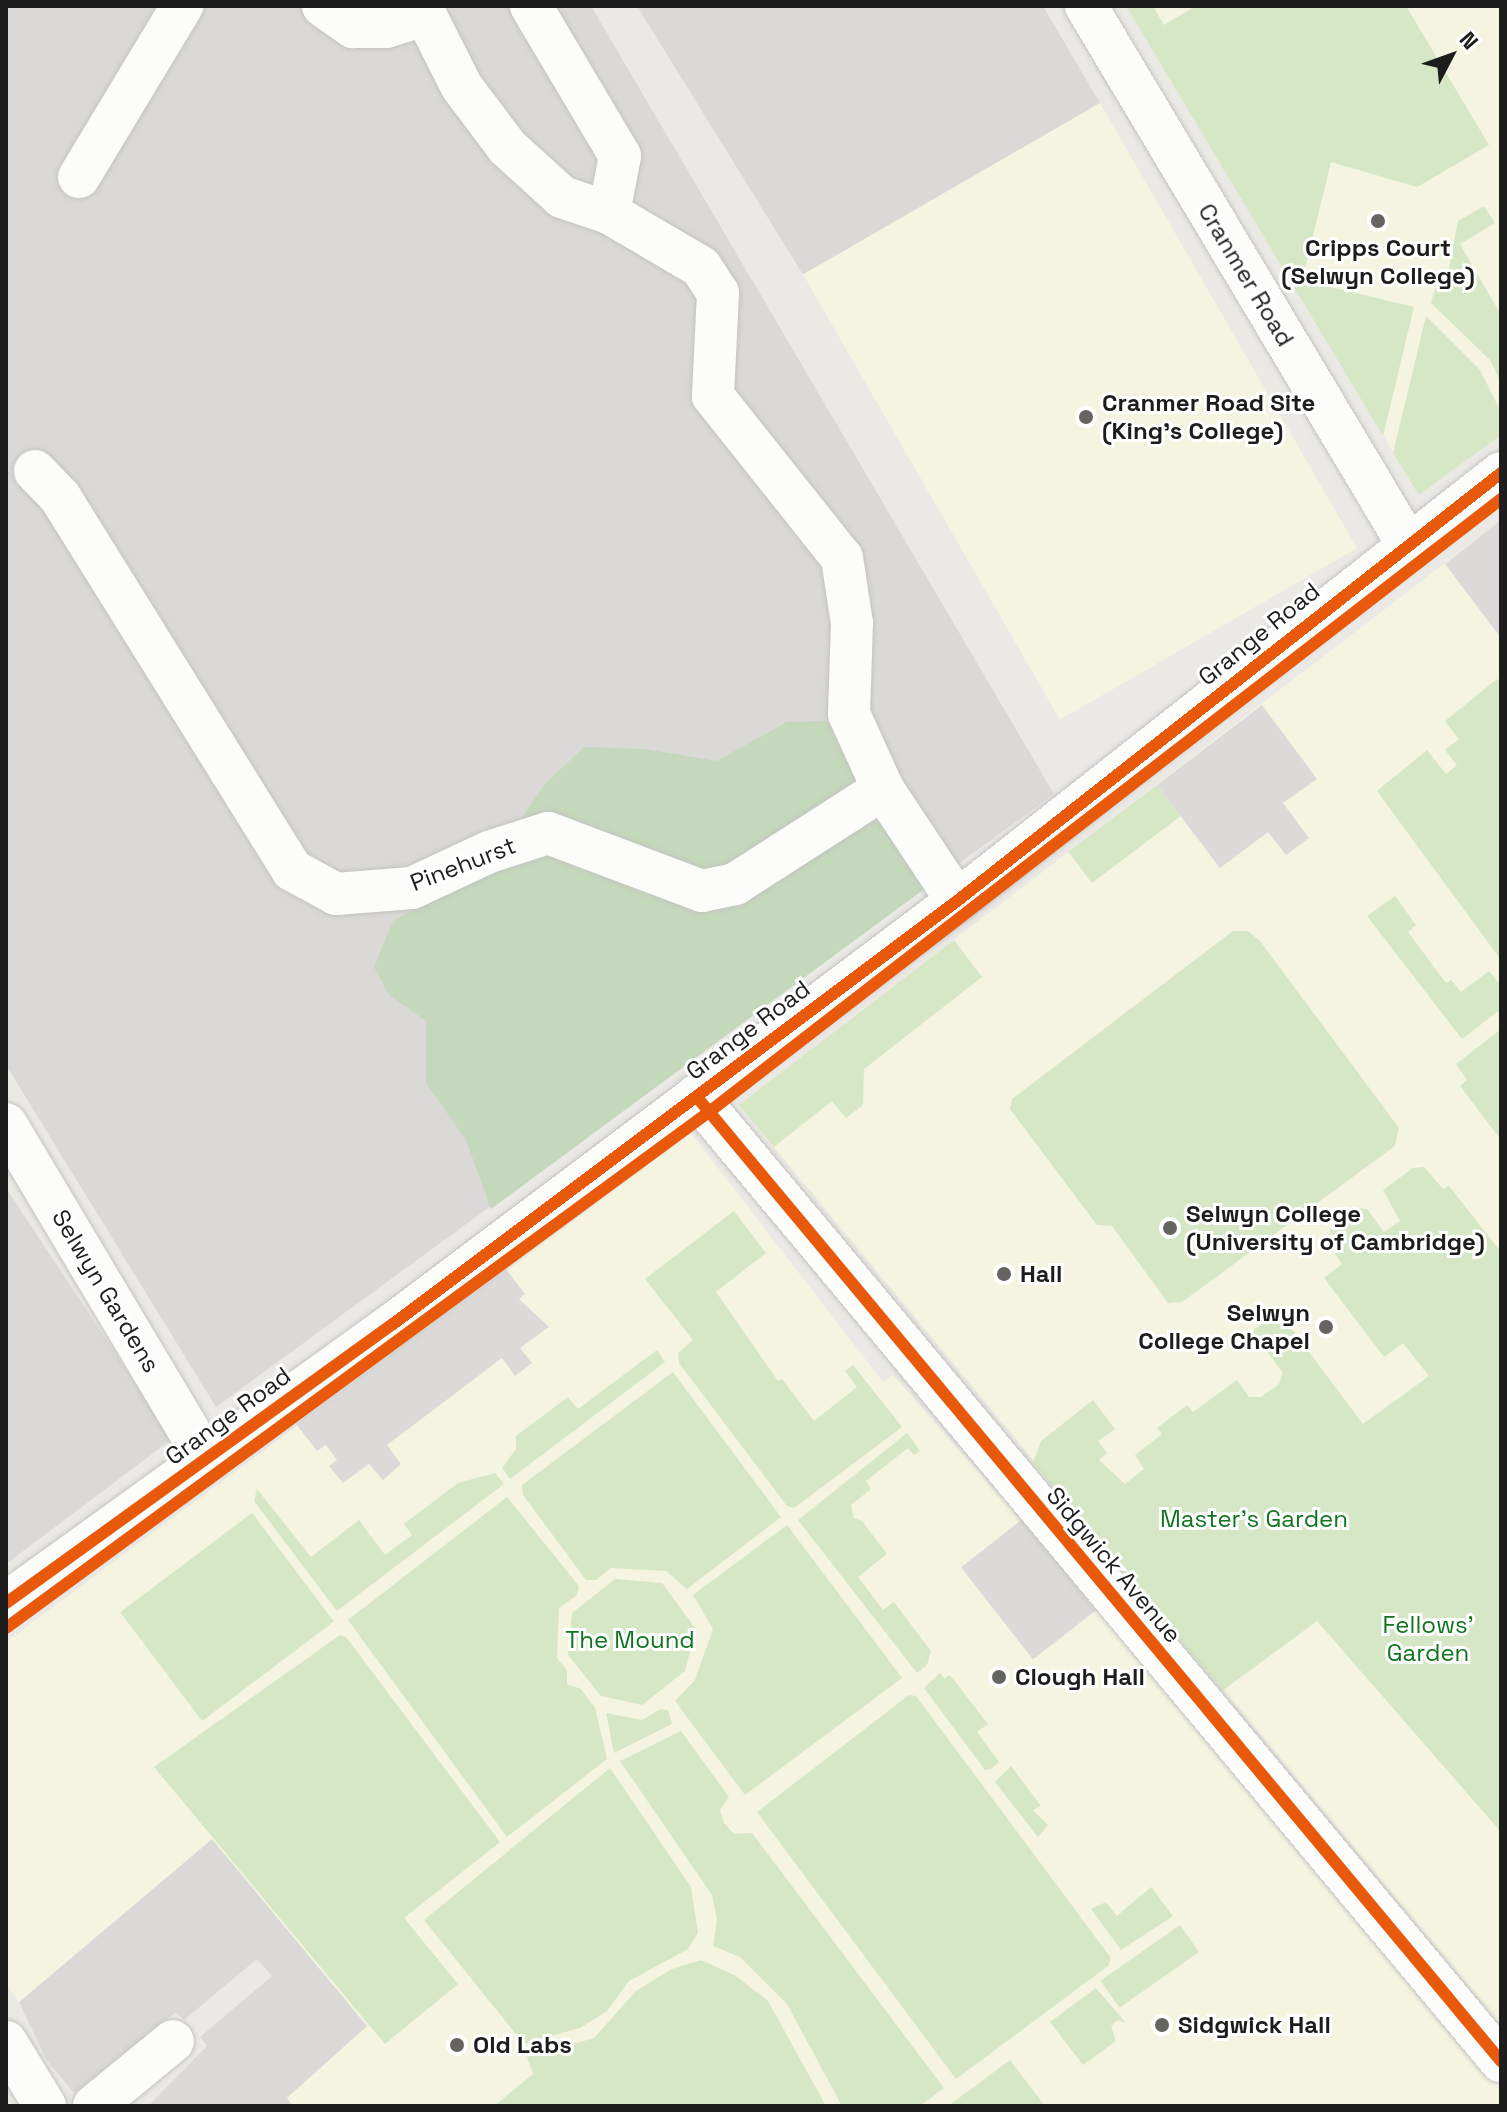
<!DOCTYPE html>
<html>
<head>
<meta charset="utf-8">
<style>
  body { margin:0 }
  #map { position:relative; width:1507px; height:2112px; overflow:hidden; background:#ebe9e5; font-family:"Space Grotesk",sans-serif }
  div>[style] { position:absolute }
  .residential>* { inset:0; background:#dad9d7 }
  .education>* { inset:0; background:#f4f4e0; transform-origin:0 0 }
  .grass>* { inset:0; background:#d6e7c5; transform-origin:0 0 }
  .forest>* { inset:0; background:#c4d8bb }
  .parking>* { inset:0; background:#dbdad9; transform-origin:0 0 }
  .roads { filter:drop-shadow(0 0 2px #c4c3c1) drop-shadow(0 0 2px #c4c3c1) }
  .minor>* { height:42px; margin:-21px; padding:0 21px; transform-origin:21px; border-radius:21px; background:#fcfcfb }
  .cycleway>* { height:12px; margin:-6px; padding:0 6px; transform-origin:6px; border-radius:6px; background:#e8590c }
  .dots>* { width:22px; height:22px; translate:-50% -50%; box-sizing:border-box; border:4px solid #fff; border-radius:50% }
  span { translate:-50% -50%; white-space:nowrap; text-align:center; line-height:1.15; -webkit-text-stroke:6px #fff; paint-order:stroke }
  .poi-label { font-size:24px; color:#1d1d1d; font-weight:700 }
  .left { translate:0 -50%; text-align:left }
  .right { translate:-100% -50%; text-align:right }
  .street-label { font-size:24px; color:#1d1d1d }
  .park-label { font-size:24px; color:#10751e }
  .frame { position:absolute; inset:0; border:8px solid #1d1d1d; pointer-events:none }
  .north { position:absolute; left:1411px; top:16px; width:80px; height:80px; -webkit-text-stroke:6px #fff; paint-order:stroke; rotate:49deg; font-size:22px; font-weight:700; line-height:32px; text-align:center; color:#1d1d1d }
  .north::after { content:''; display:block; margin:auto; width:28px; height:36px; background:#1d1d1d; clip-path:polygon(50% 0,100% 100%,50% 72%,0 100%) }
</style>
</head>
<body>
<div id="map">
  <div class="residential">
    <i style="clip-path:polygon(6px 6px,591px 6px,1054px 794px,216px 1407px,6px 1065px)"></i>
    <i style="clip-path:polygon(637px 6px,1043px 6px,1100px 103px,810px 286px)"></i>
    <i style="clip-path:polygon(6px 1188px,172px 1439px,6px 1564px)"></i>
    <i style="clip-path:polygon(212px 1839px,368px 2026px,287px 2098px,293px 2106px,148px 2106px,207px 2046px,200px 2037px,272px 1976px,257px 1959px,184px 2020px,176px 2012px,74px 2093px,46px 2059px,19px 2002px)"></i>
  </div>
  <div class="education">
    <i style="clip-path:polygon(1126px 6px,1501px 6px,1501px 435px,1419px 495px)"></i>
    <i style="left:1100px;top:103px;width:514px;height:343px;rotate:60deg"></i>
    <i style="clip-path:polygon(1501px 520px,1501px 2025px,739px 1105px)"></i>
    <i style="clip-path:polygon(691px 1133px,883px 1382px,893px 1375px,1268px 1799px,1501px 2083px,1501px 2106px,293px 2106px,287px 2098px,367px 2026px,212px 1839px,19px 2002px,6px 1984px,6px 1642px)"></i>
  </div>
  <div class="grass">
    <i style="clip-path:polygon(1126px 6px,1153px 6px,1164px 25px,1196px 6px,1406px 6px,1489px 145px,1417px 187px,1331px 162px,1302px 280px,1414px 307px,1383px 436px)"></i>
    <i style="clip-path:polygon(1484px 206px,1495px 223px,1460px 244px,1501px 315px,1501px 383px,1490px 360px,1431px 303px,1436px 286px,1445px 288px,1458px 221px)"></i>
    <i style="clip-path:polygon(1426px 316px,1480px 370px,1501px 412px,1501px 435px,1419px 495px,1393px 453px)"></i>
    <i style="clip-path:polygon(1497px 679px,1501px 684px,1501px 960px,1377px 791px,1427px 750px,1446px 774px,1457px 765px,1445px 750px,1459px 739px,1445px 721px)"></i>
    <i style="left:1157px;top:785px;width:39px;height:111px;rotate:53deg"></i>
    <i style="clip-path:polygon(1395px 896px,1416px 925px,1408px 932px,1446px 983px,1451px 980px,1461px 992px,1489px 971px,1501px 986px,1501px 1009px,1462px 1039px,1367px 916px)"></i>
    <i style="clip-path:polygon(1233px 931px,1248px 931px,1260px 941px,1399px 1128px,1395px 1146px,1182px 1302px,1168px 1303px,1112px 1226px,1097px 1225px,1010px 1109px,1012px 1099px)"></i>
    <i style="clip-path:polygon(954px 940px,982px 977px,864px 1069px,863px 1105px,846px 1118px,832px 1101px,774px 1147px,739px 1105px)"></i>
    <i style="clip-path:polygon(1501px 1029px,1501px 1140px,1460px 1086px,1467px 1080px,1456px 1064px)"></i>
    <i style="clip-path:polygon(1424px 1167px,1443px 1189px,1449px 1186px,1501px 1252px,1501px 1832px,1317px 1621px,1222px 1691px,1033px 1463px,1041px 1441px,1093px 1400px,1115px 1429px,1098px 1441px,1107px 1453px,1099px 1460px,1125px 1484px,1144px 1469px,1135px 1455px,1162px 1434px,1157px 1428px,1187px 1405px,1193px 1412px,1237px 1380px,1249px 1397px,1261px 1397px,1279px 1384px,1283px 1373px,1252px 1331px,1279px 1312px,1363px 1424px,1429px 1376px,1403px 1343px,1384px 1357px,1324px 1278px,1342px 1264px,1331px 1248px,1330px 1230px,1360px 1208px,1367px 1209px,1384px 1232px,1400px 1221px,1383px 1190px,1413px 1168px)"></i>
    <i style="clip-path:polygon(734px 1211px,766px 1253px,716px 1292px,778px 1381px,782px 1379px,814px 1421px,857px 1387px,845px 1371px,853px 1365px,902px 1427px,794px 1508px,787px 1506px,679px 1363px,678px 1353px,693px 1340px,645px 1279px)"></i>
    <i style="clip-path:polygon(657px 1350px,665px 1362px,510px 1479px,502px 1468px,516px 1449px,516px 1436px,568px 1397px,578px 1409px)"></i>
    <i style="clip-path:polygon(673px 1372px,781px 1517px,687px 1589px,666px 1571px,611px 1568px,596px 1580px,586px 1580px,523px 1495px,522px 1485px)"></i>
    <i style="clip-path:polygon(907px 1433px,920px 1451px,914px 1455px,908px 1448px,866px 1481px,871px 1489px,851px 1505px,854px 1518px,862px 1521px,887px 1554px,858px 1577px,883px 1610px,894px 1602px,931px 1651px,927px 1665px,917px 1673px,798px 1520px)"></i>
    <i style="clip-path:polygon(495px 1473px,504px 1484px,337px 1611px,254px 1501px,257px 1489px,311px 1557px,359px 1520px,385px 1555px,412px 1535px,404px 1524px,458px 1483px)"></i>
    <i style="clip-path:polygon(507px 1497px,579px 1586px,577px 1595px,559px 1608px,557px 1658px,567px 1670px,567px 1684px,581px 1689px,595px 1708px,607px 1759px,507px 1837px,348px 1620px)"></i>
    <i style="left:252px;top:1513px;width:136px;height:165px;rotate:53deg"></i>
    <i style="clip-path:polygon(787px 1525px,902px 1678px,745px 1795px,675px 1701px,695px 1680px,713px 1629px,693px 1595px)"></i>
    <i style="clip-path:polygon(615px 1579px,662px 1583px,696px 1629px,685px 1671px,642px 1705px,601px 1696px,568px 1655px,572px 1613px)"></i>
    <i style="clip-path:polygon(340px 1635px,346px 1637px,500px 1842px,404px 1918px,458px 1984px,385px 2044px,154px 1767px)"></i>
    <i style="clip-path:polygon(940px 1673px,944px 1679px,950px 1675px,988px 1724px,977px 1732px,999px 1762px,991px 1769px,985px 1770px,924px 1688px)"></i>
    <i style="clip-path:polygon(909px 1695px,916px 1696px,1111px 1958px,1108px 1966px,956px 2079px,757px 1812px)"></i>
    <i style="clip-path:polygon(661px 1709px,668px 1710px,672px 1724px,614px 1753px,606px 1713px,642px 1720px)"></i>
    <i style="clip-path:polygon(681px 1731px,729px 1797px,720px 1810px,724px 1823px,734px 1834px,752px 1833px,944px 2088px,920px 2106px,842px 2106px,787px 2004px,740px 1957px,713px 1946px,717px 1920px,712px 1895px,620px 1761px)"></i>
    <i style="clip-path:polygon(1011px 1766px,1041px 1806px,1033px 1810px,1048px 1825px,1038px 1837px,995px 1782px)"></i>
    <i style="clip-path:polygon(610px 1768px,691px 1887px,698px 1933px,688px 1949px,629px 1981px,607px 2011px,580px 2028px,524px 2044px,424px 1920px)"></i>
    <i style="clip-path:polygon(1151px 1887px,1173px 1916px,1121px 1950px,1091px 1909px,1106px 1902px,1117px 1916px)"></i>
    <i style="left:1180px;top:1925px;width:33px;height:97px;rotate:55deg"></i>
    <i style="clip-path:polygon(701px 1960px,736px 1976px,768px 2001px,826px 2106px,494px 2106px,533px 2074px,527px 2057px,594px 2038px,636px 1991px,672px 1969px)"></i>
    <i style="clip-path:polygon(1096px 1988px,1126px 2023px,1118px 2020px,1111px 2026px,1116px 2041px,1083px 2065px,1050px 2022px)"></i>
    <i style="clip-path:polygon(1010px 2060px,1045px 2106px,948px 2106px)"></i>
  </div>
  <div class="forest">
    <i style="clip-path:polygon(827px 721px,874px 819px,909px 851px,927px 887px,491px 1209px,466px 1140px,426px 1083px,426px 1021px,389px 995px,374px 967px,393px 921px,486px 870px,545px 784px,584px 747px,645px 749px,717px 761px,787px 722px)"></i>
  </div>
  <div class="parking">
    <i style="clip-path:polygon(1501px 520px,1501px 638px,1445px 564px)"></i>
    <i style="clip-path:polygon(1262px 705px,1317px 779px,1283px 803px,1309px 838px,1286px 855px,1268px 832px,1220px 868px,1157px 785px)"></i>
    <i style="clip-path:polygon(506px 1269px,525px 1294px,519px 1299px,549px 1327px,520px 1348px,532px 1363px,515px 1376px,502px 1358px,387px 1445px,401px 1464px,383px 1480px,369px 1464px,343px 1483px,329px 1466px,337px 1460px,326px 1445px,317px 1451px,296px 1424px)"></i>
    <i style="left:1024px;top:1518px;width:117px;height:80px;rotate:52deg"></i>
  </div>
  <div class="roads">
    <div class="minor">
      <i style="left:323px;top:6px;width:37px;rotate:35deg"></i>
      <i style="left:353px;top:27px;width:33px"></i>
      <i style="left:386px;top:27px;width:41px;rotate:-17.1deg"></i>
      <i style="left:421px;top:6px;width:91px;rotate:63.2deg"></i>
      <i style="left:462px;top:87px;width:75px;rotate:53.1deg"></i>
      <i style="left:507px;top:147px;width:74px;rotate:42.3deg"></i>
      <i style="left:562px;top:197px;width:50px;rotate:18.8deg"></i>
      <i style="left:609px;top:213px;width:107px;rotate:30.4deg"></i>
      <i style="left:701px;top:267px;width:31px;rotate:57deg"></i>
      <i style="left:718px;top:293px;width:103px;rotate:92.8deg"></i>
      <i style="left:713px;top:396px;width:207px;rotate:51.5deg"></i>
      <i style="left:842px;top:558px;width:66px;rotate:81.3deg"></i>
      <i style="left:852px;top:623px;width:91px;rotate:91.9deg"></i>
      <i style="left:849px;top:714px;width:82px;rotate:65.6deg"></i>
      <i style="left:883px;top:789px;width:134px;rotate:56.5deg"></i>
      <i style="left:531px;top:6px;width:174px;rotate:59.3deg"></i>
      <i style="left:620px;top:156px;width:58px;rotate:100.9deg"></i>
      <i style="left:1086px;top:6px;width:626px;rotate:59.13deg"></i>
      <i style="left:79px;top:177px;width:200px;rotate:-58.9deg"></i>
      <i style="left:35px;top:471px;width:36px;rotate:46deg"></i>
      <i style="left:60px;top:497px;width:439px;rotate:58.1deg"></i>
      <i style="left:292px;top:870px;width:50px;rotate:28.6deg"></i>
      <i style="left:336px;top:894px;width:76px;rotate:-4.5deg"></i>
      <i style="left:412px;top:888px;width:85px;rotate:-25.1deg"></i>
      <i style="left:489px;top:852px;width:62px;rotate:-17.9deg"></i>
      <i style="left:548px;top:833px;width:165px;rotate:20.6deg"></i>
      <i style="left:702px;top:891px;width:34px;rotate:-12deg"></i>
      <i style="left:735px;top:884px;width:176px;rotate:-32.7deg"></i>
      <i style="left:696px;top:1096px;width:1257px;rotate:50.17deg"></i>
      <i style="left:6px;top:1124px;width:390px;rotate:59.2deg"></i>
      <i style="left:6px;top:1603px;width:477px;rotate:-35.8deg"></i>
      <i style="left:393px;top:1324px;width:705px;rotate:-36.87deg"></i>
      <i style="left:957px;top:901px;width:692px;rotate:-38.19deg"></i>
      <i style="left:6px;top:2042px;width:75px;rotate:58.6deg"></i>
      <i style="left:94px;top:2106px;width:102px;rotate:-39.4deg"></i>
    </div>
  </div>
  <div class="cycleway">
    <i style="left:701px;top:1102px;width:1249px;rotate:50.17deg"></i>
    <i style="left:6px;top:1603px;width:477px;rotate:-35.8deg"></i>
    <i style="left:393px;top:1324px;width:705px;rotate:-36.87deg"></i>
    <i style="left:957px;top:901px;width:692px;rotate:-38.19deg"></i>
    <i style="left:6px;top:1628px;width:872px;rotate:-36.28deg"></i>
    <i style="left:709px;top:1112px;width:1002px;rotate:-37.74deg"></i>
  </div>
  <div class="dots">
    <i style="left:1378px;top:221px;background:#656463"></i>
    <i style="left:1086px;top:417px;background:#656463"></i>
    <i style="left:1170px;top:1228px;background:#656463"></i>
    <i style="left:1004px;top:1274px;background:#656463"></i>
    <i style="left:1326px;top:1327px;background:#656463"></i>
    <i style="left:999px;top:1677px;background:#656463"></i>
    <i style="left:1162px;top:2025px;background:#656463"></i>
    <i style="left:457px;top:2045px;background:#656463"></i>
  </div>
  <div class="poi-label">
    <span style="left:1378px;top:262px">Cripps Court<br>(Selwyn College)</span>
    <span class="left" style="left:1102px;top:417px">Cranmer Road Site<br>(King's College)</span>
    <span class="left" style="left:1186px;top:1228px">Selwyn College<br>(University of Cambridge)</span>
    <span class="left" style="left:1020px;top:1274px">Hall</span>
    <span class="right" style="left:1310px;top:1327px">Selwyn<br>College Chapel</span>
    <span class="left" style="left:1015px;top:1677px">Clough Hall</span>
    <span class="left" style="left:1178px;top:2025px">Sidgwick Hall</span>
    <span class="left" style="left:473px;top:2045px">Old Labs</span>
  </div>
  <div class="street-label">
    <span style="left:1246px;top:275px;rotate:59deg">Cranmer Road</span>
    <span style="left:1259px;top:634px;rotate:-39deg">Grange Road</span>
    <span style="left:463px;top:864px;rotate:-21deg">Pinehurst</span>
    <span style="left:748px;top:1030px;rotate:-37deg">Grange Road</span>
    <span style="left:106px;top:1291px;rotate:59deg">Selwyn Gardens</span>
    <span style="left:228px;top:1416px;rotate:-36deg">Grange Road</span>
    <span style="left:1114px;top:1565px;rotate:50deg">Sidgwick Avenue</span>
  </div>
  <div class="park-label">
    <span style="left:1254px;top:1519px">Master's Garden</span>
    <span style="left:1428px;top:1639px">Fellows'<br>Garden</span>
    <span style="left:630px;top:1640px">The Mound</span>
  </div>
  <div class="frame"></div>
  <div class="north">N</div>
</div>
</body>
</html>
